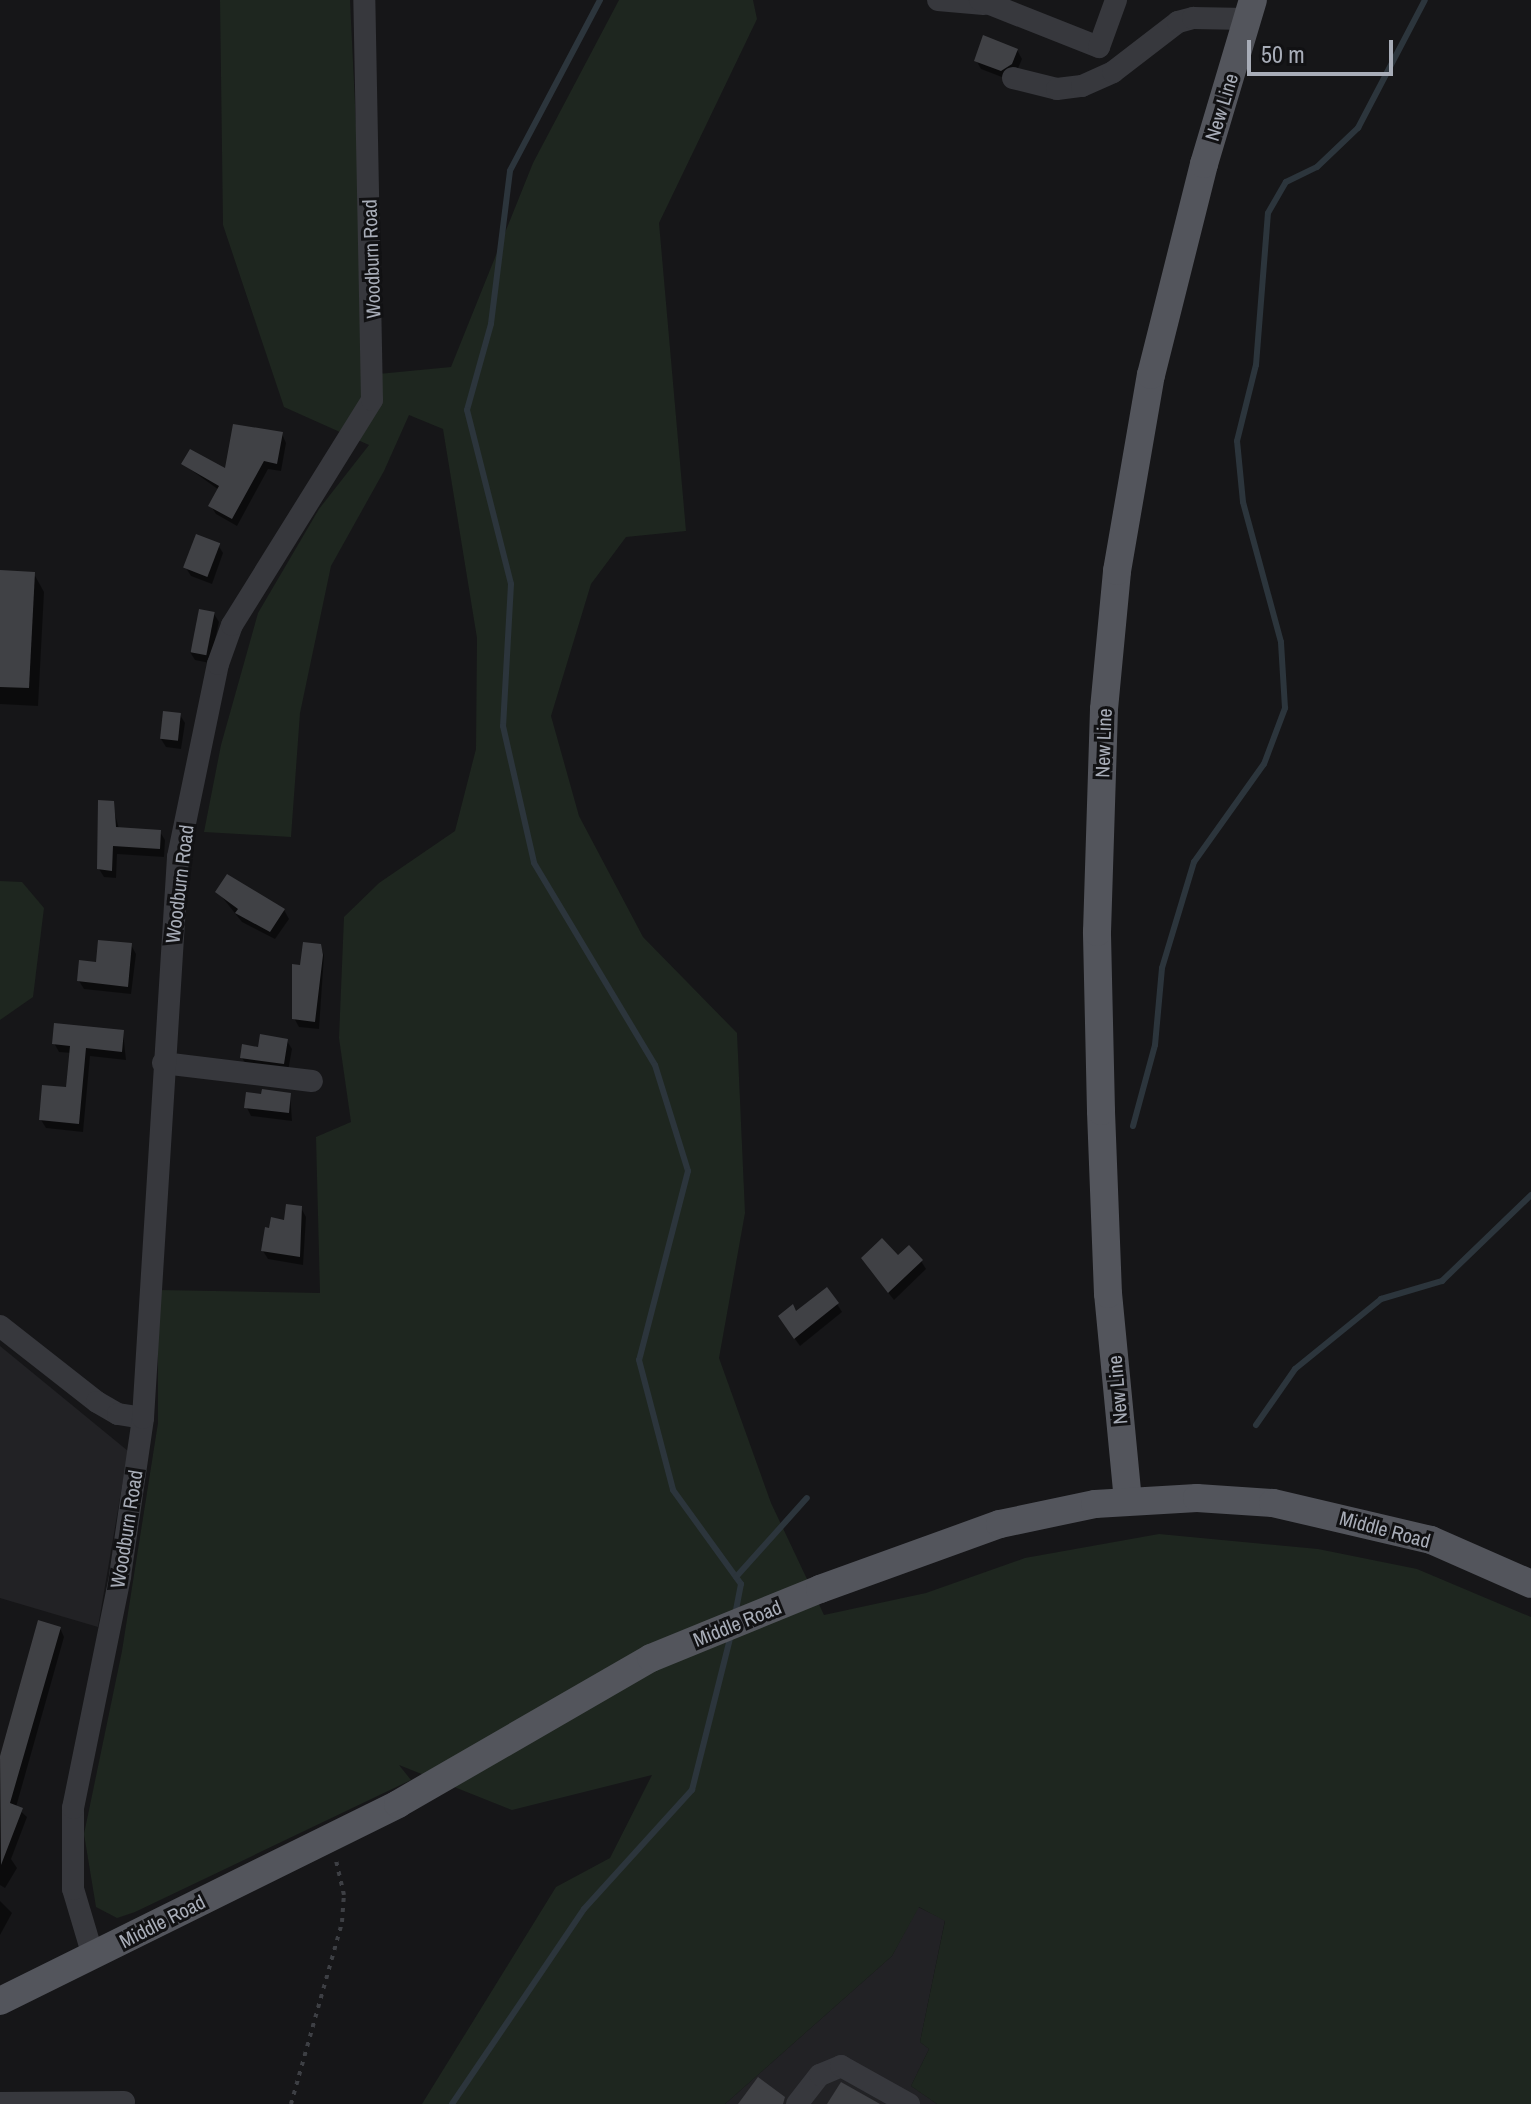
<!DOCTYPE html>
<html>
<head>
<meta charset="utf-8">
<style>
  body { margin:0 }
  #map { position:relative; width:1531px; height:2104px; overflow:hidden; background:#161618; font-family:"Archivo Narrow",sans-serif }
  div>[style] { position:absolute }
  .built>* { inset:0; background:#222225 }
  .green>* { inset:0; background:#1e261f }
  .shadow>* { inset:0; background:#0007 }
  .stream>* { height:6px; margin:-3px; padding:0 3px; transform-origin:3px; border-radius:3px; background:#2c353c }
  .building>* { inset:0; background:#404145; transform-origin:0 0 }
  .path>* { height:4px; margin-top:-2px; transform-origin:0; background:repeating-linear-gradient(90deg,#3d3f44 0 4px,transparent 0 10px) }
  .minor>* { height:22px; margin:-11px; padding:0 11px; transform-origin:11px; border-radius:11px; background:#37383d }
  .major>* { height:28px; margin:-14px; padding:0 14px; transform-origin:14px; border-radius:14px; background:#53555c }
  span { translate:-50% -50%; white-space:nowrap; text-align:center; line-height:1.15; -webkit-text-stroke:6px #111113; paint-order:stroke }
  .street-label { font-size:20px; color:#a8adb8 }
  .scale { position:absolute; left:1247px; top:40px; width:146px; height:36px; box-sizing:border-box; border:4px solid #a8adb8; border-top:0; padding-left:10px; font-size:24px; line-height:28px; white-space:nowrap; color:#a8adb8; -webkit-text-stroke:6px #111113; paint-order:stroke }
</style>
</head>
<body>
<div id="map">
  <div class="built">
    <i style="clip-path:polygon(0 1346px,128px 1451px,98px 1627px,0 1598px)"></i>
    <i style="clip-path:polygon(918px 1907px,945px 1920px,920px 2042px,929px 2049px,911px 2086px,937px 2104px,725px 2104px,892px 1956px)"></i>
  </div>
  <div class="green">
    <i style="clip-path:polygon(220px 0,350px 0,368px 375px,451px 367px,533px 163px,619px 0,753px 0,757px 19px,659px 223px,686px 531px,626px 537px,591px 584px,551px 716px,579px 816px,643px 937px,737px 1033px,745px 1213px,719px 1358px,771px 1503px,824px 1615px,926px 1593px,1025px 1558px,1159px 1534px,1318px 1549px,1417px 1569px,1531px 1617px,1531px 2104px,937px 2104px,911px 2086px,929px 2049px,920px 2042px,945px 1921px,919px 1907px,892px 1956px,725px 2104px,422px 2104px,556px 1887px,610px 1858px,652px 1775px,512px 1810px,399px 1765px,411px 1780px,135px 1912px,117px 1918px,96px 1907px,84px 1834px,122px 1651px,158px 1423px,158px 1290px,320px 1293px,316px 1137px,351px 1122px,339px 1038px,344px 917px,379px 883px,455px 831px,476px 749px,477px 638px,443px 429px,409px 415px,384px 471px,331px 566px,300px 713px,291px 837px,204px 832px,221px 745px,258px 613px,319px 509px,369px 445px,284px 407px,223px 225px)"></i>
    <i style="clip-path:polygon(0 881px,22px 882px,44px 908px,33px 997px,0 1020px)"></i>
  </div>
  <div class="shadow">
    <i style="clip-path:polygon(1017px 50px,1022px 59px,1016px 73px,1007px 79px,981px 69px,976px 60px)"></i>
    <i style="clip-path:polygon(282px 434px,286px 443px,281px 471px,268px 469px,237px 526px,216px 514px,211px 506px,219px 490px,183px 464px,226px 472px)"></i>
    <i style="clip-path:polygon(218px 545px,223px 553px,212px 584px,191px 576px,186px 568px)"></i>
    <i style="clip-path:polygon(0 572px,34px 574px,44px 592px,38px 706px,0 704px)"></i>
    <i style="clip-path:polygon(214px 614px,219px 622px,210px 663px,195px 660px,190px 652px)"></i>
    <i style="clip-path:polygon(180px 715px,185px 723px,181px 749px,166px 747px,161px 739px)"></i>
    <i style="clip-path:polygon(112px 803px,119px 829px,160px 832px,165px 840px,164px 857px,117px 854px,116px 878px,104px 877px,99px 869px)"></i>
    <i style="clip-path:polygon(218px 892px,284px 910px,289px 919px,275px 939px,242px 922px)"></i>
    <i style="clip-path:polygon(131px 945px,136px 954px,131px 994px,84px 989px,79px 981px)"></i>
    <i style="clip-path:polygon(320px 946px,324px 955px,319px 1029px,299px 1027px,294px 1018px)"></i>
    <i style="clip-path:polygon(123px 1032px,126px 1060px,90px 1056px,83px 1132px,46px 1128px,41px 1120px,68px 1089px,72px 1053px,59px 1052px,54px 1043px)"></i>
    <i style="clip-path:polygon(287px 1041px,292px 1049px,288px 1071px,247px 1066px,242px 1058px)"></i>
    <i style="clip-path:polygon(290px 1094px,292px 1121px,251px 1116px,247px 1108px)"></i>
    <i style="clip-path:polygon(301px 1208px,306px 1217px,303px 1265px,268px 1259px,263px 1251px)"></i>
    <i style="clip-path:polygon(898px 1258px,921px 1261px,926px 1269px,894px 1300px,868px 1267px)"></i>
    <i style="clip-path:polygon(837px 1304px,842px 1312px,800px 1346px,785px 1325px,797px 1313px)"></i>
    <i style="clip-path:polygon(40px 1622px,60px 1628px,64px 1637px,16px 1807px,27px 1817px,11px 1859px,17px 1868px,5px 1888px,0 1885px,0 1761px)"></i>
    <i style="clip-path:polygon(0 1901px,12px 1913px,0 1935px)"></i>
  </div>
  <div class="stream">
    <i style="left:600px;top:0;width:193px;rotate:117.8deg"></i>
    <i style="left:510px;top:171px;width:154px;rotate:97.1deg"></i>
    <i style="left:491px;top:324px;width:89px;rotate:105.6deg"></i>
    <i style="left:467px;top:410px;width:179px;rotate:75.8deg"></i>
    <i style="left:511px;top:584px;width:142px;rotate:93.2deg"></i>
    <i style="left:503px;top:726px;width:140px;rotate:77.2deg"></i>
    <i style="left:534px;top:863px;width:235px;rotate:59.1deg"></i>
    <i style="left:655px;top:1065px;width:111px;rotate:72.7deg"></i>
    <i style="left:688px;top:1171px;width:195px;rotate:104.5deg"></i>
    <i style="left:639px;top:1360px;width:134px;rotate:75.3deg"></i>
    <i style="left:673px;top:1490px;width:116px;rotate:54.1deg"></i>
    <i style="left:741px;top:1584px;width:33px;rotate:101deg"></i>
    <i style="left:1133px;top:1126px;width:84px;rotate:-74.8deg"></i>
    <i style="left:1155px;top:1045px;width:77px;rotate:-84.8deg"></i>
    <i style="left:1162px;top:968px;width:111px;rotate:-73.2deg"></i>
    <i style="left:1194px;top:862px;width:120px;rotate:-54.5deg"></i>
    <i style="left:1264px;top:764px;width:60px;rotate:-69.4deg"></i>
    <i style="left:1285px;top:708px;width:66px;rotate:-93.5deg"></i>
    <i style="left:1281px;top:642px;width:145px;rotate:-105.2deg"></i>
    <i style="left:1243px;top:502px;width:61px;rotate:-95.6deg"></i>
    <i style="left:1237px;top:441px;width:78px;rotate:-76deg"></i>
    <i style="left:1256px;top:365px;width:152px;rotate:-85.5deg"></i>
    <i style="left:1268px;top:213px;width:36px;rotate:-60deg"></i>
    <i style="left:1286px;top:182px;width:34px;rotate:-26deg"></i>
    <i style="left:1317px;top:167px;width:57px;rotate:-43.6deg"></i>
    <i style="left:1358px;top:128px;width:144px;rotate:-62.4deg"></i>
    <i style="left:1256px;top:1425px;width:68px;rotate:-55.1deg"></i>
    <i style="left:1295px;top:1369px;width:111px;rotate:-39.1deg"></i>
    <i style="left:1381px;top:1299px;width:64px;rotate:-16.4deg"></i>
    <i style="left:1442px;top:1281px;width:124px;rotate:-44deg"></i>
    <i style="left:736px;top:1577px;width:106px;rotate:-48.1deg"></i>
    <i style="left:452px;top:2104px;width:235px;rotate:-55.9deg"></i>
    <i style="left:584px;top:1909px;width:161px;rotate:-47.8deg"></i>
    <i style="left:692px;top:1790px;width:160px;rotate:-75.9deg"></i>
  </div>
  <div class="building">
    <i style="clip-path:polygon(983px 35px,1018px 49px,1012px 64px,1001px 71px,974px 61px)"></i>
    <i style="clip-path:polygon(233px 424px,283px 432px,277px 464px,264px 461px,232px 519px,208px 506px,219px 486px,181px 464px,190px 449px,225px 468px)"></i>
    <i style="left:196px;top:534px;width:26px;height:36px;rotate:21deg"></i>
    <i style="clip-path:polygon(0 570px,35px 572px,29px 688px,0 687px)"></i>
    <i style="left:199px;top:609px;width:16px;height:44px;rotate:11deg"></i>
    <i style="left:163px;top:711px;width:18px;height:28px;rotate:6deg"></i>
    <i style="clip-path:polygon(98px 800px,114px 801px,116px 827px,161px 830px,160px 849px,113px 846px,112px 871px,97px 869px)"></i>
    <i style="clip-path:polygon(227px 874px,285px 909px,270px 932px,235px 913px,238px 909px,215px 892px)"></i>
    <i style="clip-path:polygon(98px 940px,132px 943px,128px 987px,77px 981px,79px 960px,96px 962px)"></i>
    <i style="clip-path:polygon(303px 942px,321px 944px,323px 955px,315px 1022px,292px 1019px,292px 964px,300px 965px)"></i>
    <i style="clip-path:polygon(54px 1023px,124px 1030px,122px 1052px,86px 1048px,79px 1124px,39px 1120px,42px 1085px,66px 1087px,70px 1046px,52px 1044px)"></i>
    <i style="clip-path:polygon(260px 1034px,288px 1039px,284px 1064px,240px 1058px,242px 1044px,258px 1047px)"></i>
    <i style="clip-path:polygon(262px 1089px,291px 1093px,289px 1113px,244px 1108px,246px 1092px,261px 1094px)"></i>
    <i style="clip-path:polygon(286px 1204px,302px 1206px,300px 1257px,261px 1251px,265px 1227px,269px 1228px,271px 1217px,284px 1220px)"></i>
    <i style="clip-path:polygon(882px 1238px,898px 1255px,909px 1245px,923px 1260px,888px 1293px,861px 1258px)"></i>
    <i style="clip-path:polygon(827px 1287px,839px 1303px,794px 1339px,778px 1316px,793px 1304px,796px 1311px)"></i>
    <i style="clip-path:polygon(38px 1620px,61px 1627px,10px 1803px,23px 1808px,1px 1865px,0 1756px)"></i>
    <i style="clip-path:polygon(758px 2077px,785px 2097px,783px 2104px,738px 2104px)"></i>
    <i style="clip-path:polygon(841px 2082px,880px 2104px,827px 2104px)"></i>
  </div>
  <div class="path">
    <i style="left:291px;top:2104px;width:189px;rotate:-74.3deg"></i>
    <i style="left:342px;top:1922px;width:27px;rotate:-86deg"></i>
    <i style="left:344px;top:1895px;width:37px;rotate:-103deg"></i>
  </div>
  <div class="minor">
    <i style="left:938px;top:0;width:46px;rotate:5deg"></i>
    <i style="left:980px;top:0;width:128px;rotate:21.6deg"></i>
    <i style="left:1099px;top:47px;width:50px;rotate:-70.1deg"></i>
    <i style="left:1013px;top:78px;width:45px;rotate:14deg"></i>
    <i style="left:1057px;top:89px;width:25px;rotate:-7deg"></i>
    <i style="left:1082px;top:86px;width:34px;rotate:-24deg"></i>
    <i style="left:1113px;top:72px;width:82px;rotate:-37.6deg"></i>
    <i style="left:1178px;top:22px;width:16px;rotate:-15deg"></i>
    <i style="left:1193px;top:18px;width:54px;rotate:1.1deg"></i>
    <i style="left:163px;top:1063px;width:150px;rotate:6.9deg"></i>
    <i style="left:0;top:1326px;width:123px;rotate:38.1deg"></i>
    <i style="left:97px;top:1402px;width:24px;rotate:30deg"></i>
    <i style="left:118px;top:1414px;width:25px;rotate:9deg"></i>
    <i style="left:93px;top:1956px;width:70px;rotate:-106.6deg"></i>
    <i style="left:73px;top:1889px;width:81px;rotate:-90deg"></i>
    <i style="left:73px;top:1808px;width:237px;rotate:-78.5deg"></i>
    <i style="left:120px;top:1576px;width:160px;rotate:-81.7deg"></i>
    <i style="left:143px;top:1418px;width:562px;rotate:-86.43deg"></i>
    <i style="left:178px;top:857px;width:197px;rotate:-78.3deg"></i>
    <i style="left:218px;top:664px;width:41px;rotate:-70.3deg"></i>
    <i style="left:232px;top:625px;width:265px;rotate:-58.1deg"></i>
    <i style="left:372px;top:400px;width:400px;rotate:-91.1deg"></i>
    <i style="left:0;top:2103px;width:124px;rotate:-0.5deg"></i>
    <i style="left:797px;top:2104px;width:37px;rotate:-52deg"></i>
    <i style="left:820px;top:2075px;width:23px;rotate:-23deg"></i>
    <i style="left:841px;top:2066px;width:78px;rotate:29.2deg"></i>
  </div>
  <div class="major">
    <i style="left:1128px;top:1501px;width:208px;rotate:-95.5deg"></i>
    <i style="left:1108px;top:1294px;width:183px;rotate:-92.2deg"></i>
    <i style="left:1101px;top:1111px;width:179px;rotate:-91.3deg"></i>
    <i style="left:1097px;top:932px;width:223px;rotate:-88.2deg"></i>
    <i style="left:1104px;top:709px;width:139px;rotate:-84.6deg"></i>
    <i style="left:1117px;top:571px;width:199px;rotate:-80.2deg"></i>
    <i style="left:1151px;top:375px;width:218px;rotate:-75.9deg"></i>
    <i style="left:1204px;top:164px;width:171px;rotate:-73.4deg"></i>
    <i style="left:0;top:2001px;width:444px;rotate:-26.3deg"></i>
    <i style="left:398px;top:1804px;width:292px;rotate:-30deg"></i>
    <i style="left:651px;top:1658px;width:183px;rotate:-22.2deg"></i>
    <i style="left:820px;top:1589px;width:191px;rotate:-19.9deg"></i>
    <i style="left:1000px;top:1524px;width:97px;rotate:-11.9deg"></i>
    <i style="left:1095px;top:1504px;width:102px;rotate:-3.4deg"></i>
    <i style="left:1197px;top:1498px;width:76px;rotate:3.8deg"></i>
    <i style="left:1273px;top:1503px;width:162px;rotate:13.2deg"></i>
    <i style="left:1431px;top:1540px;width:109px;rotate:23.7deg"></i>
  </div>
  <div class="street-label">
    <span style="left:1221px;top:107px;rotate:-73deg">New Line</span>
    <span style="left:371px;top:259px;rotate:-92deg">Woodburn Road</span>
    <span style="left:1103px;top:743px;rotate:-88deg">New Line</span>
    <span style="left:179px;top:884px;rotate:-83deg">Woodburn Road</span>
    <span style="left:1117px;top:1390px;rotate:-95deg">New Line</span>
    <span style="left:126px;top:1529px;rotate:-81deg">Woodburn Road</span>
    <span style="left:1385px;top:1529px;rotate:15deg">Middle Road</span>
    <span style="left:737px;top:1623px;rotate:-22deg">Middle Road</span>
    <span style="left:162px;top:1921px;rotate:-27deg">Middle Road</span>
  </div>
  <div class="scale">50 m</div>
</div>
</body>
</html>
